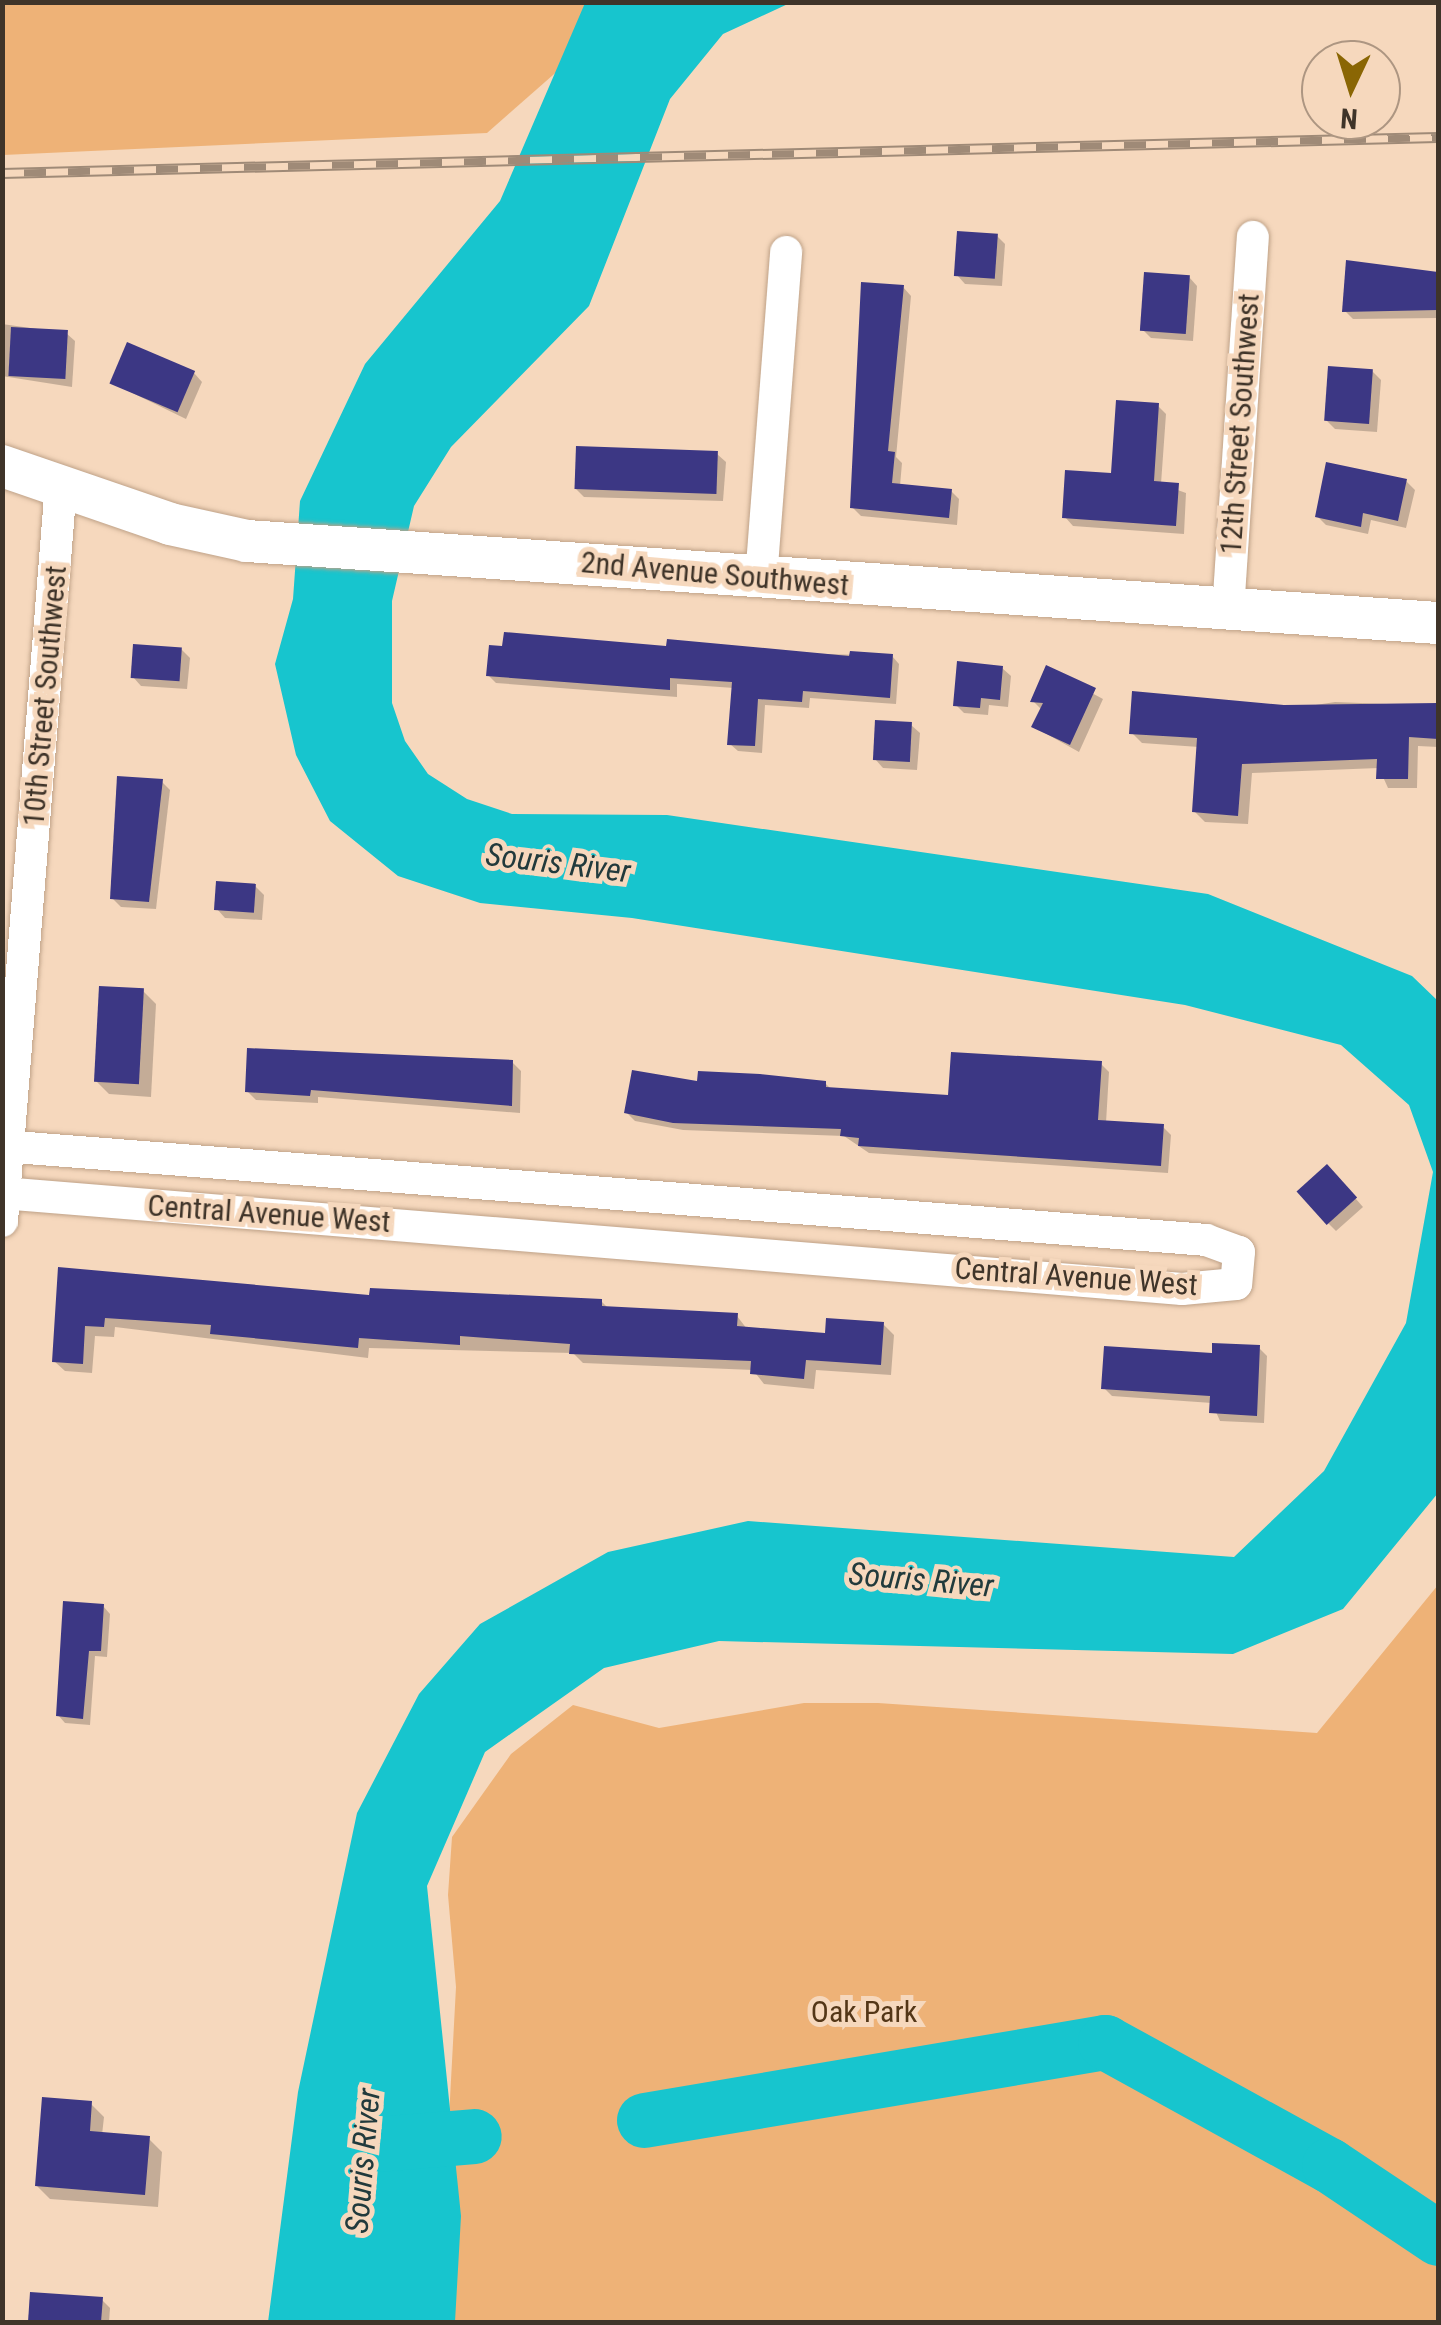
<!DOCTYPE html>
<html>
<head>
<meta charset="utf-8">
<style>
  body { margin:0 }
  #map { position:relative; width:1441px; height:2325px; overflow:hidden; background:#f6d8bd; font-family:"Roboto Condensed",sans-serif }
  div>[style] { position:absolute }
  .green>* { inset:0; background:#eeb277 }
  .water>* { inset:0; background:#17c5ce }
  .shadow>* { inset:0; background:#0003 }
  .river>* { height:55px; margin:-27.5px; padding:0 27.5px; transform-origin:27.5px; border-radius:27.5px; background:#17c5ce }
  .building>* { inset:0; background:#3c3784; transform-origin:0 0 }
  .roads { filter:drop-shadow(0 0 2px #bfa288) drop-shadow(0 0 2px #bfa288) }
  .minor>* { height:32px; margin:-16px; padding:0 16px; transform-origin:16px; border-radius:16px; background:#fff }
  .tertiary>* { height:42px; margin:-21px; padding:0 21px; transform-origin:21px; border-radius:21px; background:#fff }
  .rail>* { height:11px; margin-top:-5.5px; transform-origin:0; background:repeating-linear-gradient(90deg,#f6d8bd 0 22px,#9f8a77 0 44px); box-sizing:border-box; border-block:2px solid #9f8a77 }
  span { translate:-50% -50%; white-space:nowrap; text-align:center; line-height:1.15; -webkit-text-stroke:10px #f6d8bd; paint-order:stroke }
  .street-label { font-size:30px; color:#3f3429 }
  .park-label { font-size:30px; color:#533617 }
  .water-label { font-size:32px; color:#213a3c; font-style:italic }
  .frame { position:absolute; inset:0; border:5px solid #3f3429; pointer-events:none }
  .north { position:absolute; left:1301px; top:40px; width:100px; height:100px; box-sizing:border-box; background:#f6d8bd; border:2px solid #ad9682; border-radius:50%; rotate:184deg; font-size:28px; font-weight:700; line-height:40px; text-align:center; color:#3f3429 }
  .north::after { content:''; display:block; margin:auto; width:35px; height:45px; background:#8a6604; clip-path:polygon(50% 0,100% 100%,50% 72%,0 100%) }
</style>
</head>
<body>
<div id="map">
  <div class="green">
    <i style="clip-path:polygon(2px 3px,635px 3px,487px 133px,3px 155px)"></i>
    <i style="clip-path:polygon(1438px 1585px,1438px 2322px,438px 2322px,456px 1987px,448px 1895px,452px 1837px,511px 1754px,573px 1705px,659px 1728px,804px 1703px,878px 1703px,1317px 1733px)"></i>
  </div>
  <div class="water">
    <i style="clip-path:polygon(585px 3px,790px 3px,723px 34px,670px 99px,589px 306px,451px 447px,414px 506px,392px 601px,392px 703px,405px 741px,428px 774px,467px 799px,512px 814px,667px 815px,1208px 894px,1412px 976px,1438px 1001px,1438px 1493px,1343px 1609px,1233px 1654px,719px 1641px,604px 1668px,485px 1752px,427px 1886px,461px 2216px,455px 2322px,268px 2322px,298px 2092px,357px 1813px,419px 1694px,480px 1624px,608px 1552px,748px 1521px,1234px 1557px,1324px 1471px,1406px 1323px,1433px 1172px,1409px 1105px,1341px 1045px,1185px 1005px,632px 918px,480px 903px,398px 876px,330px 821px,296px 755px,275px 664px,293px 599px,300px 501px,365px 364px,500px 201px)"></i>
  </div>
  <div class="shadow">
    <i style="clip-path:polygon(997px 236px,1005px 244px,1002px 286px,965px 284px,957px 275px)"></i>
    <i style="clip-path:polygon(1349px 263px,1438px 273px,1438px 318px,1353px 319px,1345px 311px)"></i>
    <i style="clip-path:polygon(1189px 277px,1197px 286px,1193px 341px,1151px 338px,1143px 330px)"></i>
    <i style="clip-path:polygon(903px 287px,911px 296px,896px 457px,902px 463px,900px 486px,951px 491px,959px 499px,957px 525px,861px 516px,852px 507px)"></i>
    <i style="clip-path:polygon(2px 324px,66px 333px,75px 341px,72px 387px,2px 376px)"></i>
    <i style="clip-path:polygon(1372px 371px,1381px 380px,1377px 432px,1335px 429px,1326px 420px)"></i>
    <i style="clip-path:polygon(194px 373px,202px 382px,186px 419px,112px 383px)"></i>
    <i style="clip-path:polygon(1158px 406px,1166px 414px,1161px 484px,1186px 493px,1184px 534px,1073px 526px,1065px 517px,1113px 476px)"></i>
    <i style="clip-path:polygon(717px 454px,726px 462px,723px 501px,584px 497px,575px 488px)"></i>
    <i style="clip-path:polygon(1406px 481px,1415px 490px,1406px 528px,1371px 520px,1368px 534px,1326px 525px,1317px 516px)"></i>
    <i style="clip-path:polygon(181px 649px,190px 658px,187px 689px,141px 686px,133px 677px)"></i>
    <i style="clip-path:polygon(668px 649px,892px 656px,899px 664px,896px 704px,810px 698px,809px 708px,765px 705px,762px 753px,738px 751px,730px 744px,734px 688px,677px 684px,677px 697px,496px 683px,489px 676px)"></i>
    <i style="clip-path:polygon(1002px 668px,1011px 676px,1008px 707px,989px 705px,988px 715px,964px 713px,956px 705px)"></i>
    <i style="clip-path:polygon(1047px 669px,1103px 699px,1079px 752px,1034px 727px,1042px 710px,1033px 701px)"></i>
    <i style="clip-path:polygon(1335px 702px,1438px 706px,1438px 747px,1418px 746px,1417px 788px,1388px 788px,1379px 768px,1252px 773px,1248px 824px,1205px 822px,1195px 812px,1199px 747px,1142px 743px,1132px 733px)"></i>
    <i style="clip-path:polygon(911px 725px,920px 733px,917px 770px,883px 768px,875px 759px)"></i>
    <i style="clip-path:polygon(162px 782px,170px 790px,156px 909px,121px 907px,112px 898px)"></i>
    <i style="clip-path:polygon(255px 886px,264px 895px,262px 920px,225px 918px,217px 909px)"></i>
    <i style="clip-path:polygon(143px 991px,156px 1004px,151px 1097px,109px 1094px,96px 1081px)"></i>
    <i style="clip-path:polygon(512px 1062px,521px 1071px,520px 1113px,318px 1097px,318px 1103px,256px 1100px,247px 1091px)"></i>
    <i style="clip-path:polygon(1101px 1064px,1109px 1072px,1106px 1123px,1163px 1127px,1171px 1135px,1168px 1173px,869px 1153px,844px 1136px,683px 1130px,635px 1121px,626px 1112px,700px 1084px,825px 1083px,832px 1090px,950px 1098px)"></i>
    <i style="clip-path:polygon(1335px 1175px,1363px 1207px,1336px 1231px,1327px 1222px)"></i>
    <i style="clip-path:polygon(61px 1269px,371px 1297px,601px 1301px,609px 1309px,737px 1316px,747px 1329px,827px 1336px,883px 1324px,894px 1335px,891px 1375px,816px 1370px,814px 1389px,764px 1384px,753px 1370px,583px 1363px,573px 1353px,369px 1348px,368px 1358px,115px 1327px,114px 1337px,95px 1336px,92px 1373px,65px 1371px,54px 1361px)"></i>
    <i style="clip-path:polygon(1259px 1348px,1267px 1356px,1264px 1423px,1220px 1421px,1212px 1403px,1112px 1396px,1104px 1388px)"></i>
    <i style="clip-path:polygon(103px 1606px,110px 1614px,107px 1657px,95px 1656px,90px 1725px,65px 1723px,58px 1715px)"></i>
    <i style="clip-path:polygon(91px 2104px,104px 2117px,102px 2135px,149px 2139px,162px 2152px,158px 2207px,50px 2199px,37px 2186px)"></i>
    <i style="clip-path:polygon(32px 2294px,101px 2299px,110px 2308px,109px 2322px,30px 2322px)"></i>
  </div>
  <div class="river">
    <i style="left:644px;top:2120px;width:468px;rotate:-9.6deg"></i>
    <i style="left:1105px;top:2042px;width:256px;rotate:28.8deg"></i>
    <i style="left:1329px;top:2165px;width:131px;rotate:33.8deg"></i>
    <i style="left:377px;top:2144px;width:97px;rotate:-4.7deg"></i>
  </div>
  <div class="building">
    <i style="left:957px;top:231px;width:41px;height:45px;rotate:4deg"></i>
    <i style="clip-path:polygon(1346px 260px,1438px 272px,1438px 310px,1342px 312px)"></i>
    <i style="left:1144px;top:272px;width:46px;height:59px;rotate:4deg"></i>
    <i style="clip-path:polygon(861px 282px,904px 285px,888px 451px,895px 452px,892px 483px,952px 489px,949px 518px,850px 508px)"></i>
    <i style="left:11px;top:327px;width:57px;height:49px;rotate:3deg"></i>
    <i style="left:127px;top:342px;width:74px;height:45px;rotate:23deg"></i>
    <i style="left:1328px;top:366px;width:45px;height:55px;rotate:4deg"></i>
    <i style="clip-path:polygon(1116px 400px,1159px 403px,1154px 481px,1179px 483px,1176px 526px,1062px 518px,1065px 470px,1111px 473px)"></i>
    <i style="left:576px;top:446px;width:142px;height:43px;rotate:2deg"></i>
    <i style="clip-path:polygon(1326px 462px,1407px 479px,1398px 521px,1363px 513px,1361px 527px,1315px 517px)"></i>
    <i style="clip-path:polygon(504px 632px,666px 646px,667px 639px,849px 656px,850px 651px,893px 654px,890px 698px,803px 691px,802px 702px,758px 699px,755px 746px,727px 745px,732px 682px,670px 678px,670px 690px,486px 676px,489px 645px,502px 646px)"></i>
    <i style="left:133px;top:644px;width:49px;height:34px;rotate:4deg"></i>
    <i style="clip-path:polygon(957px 661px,1003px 666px,1000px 700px,981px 698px,980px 708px,953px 706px)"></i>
    <i style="clip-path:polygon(1046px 665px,1096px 688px,1070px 745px,1031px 727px,1043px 703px,1030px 702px)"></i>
    <i style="clip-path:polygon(1132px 691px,1284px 705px,1438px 703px,1438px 739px,1409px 737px,1408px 779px,1376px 779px,1377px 759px,1242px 764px,1238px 816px,1192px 812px,1197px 738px,1129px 734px)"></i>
    <i style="left:875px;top:720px;width:37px;height:40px;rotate:3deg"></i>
    <i style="clip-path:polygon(117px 776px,163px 779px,149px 902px,110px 899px)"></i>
    <i style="left:216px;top:881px;width:40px;height:29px;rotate:4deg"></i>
    <i style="left:99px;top:986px;width:45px;height:96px;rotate:3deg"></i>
    <i style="clip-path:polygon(247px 1048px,513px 1060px,512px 1106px,311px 1090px,310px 1096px,245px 1092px)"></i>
    <i style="clip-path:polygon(951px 1052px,1102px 1061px,1098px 1120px,1164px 1124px,1161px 1166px,858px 1146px,859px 1138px,840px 1136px,841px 1129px,673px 1123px,624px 1113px,632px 1070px,697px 1081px,698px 1071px,760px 1074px,826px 1081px,826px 1087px,948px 1095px)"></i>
    <i style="left:1327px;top:1164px;width:45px;height:41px;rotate:48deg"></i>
    <i style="clip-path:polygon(58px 1267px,369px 1295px,370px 1288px,602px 1299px,602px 1306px,738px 1313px,737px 1326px,825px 1333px,826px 1318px,884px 1322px,881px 1365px,806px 1360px,804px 1379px,750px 1374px,751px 1361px,569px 1354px,570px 1344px,460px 1336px,460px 1345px,359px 1338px,358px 1348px,210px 1334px,211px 1325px,105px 1318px,104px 1327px,85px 1326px,83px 1364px,52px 1362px)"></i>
    <i style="clip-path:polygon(1212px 1343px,1260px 1345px,1257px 1416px,1209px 1413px,1210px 1396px,1101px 1389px,1104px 1346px,1212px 1353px)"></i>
    <i style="clip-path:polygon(63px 1601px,104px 1604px,101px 1651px,89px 1651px,83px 1719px,56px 1716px)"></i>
    <i style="clip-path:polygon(42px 2097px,92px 2101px,90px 2131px,150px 2136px,145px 2195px,35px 2186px)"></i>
    <i style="clip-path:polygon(30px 2292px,103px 2297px,101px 2322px,28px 2322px)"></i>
  </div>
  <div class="roads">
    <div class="minor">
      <i style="left:761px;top:579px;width:328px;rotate:-85.6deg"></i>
      <i style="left:1228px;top:611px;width:375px;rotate:-86.2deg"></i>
      <i style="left:2px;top:1146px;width:1208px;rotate:4.46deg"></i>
      <i style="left:1206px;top:1240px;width:35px;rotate:20deg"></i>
      <i style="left:1239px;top:1252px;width:32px;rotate:95deg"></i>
      <i style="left:1236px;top:1284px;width:54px;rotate:174.7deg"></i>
      <i style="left:1182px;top:1289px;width:1184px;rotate:-175.35deg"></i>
      <i style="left:2px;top:1221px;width:739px;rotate:-85.42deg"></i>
    </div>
    <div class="tertiary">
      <i style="left:2px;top:466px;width:178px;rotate:19deg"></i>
      <i style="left:170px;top:524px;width:79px;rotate:12.4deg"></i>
      <i style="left:247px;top:541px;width:1194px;rotate:3.94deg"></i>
    </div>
  </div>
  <div class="rail">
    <i style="left:2px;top:173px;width:1436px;rotate:-1.44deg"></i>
  </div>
  <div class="street-label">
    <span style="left:1240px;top:424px;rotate:-86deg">12th Street Southwest</span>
    <span style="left:715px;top:574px;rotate:5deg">2nd Avenue Southwest</span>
    <span style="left:45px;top:696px;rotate:-85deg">10th Street Southwest</span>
    <span style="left:269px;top:1214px;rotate:4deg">Central Avenue West</span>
    <span style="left:1076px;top:1277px;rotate:4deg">Central Avenue West</span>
  </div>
  <div class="park-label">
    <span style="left:864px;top:2012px">Oak Park</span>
  </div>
  <div class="water-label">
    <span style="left:558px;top:863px;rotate:7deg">Souris River</span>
    <span style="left:921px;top:1580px;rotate:5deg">Souris River</span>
    <span style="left:363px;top:2161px;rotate:-85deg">Souris River</span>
  </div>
  <div class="frame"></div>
  <div class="north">N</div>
</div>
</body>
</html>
